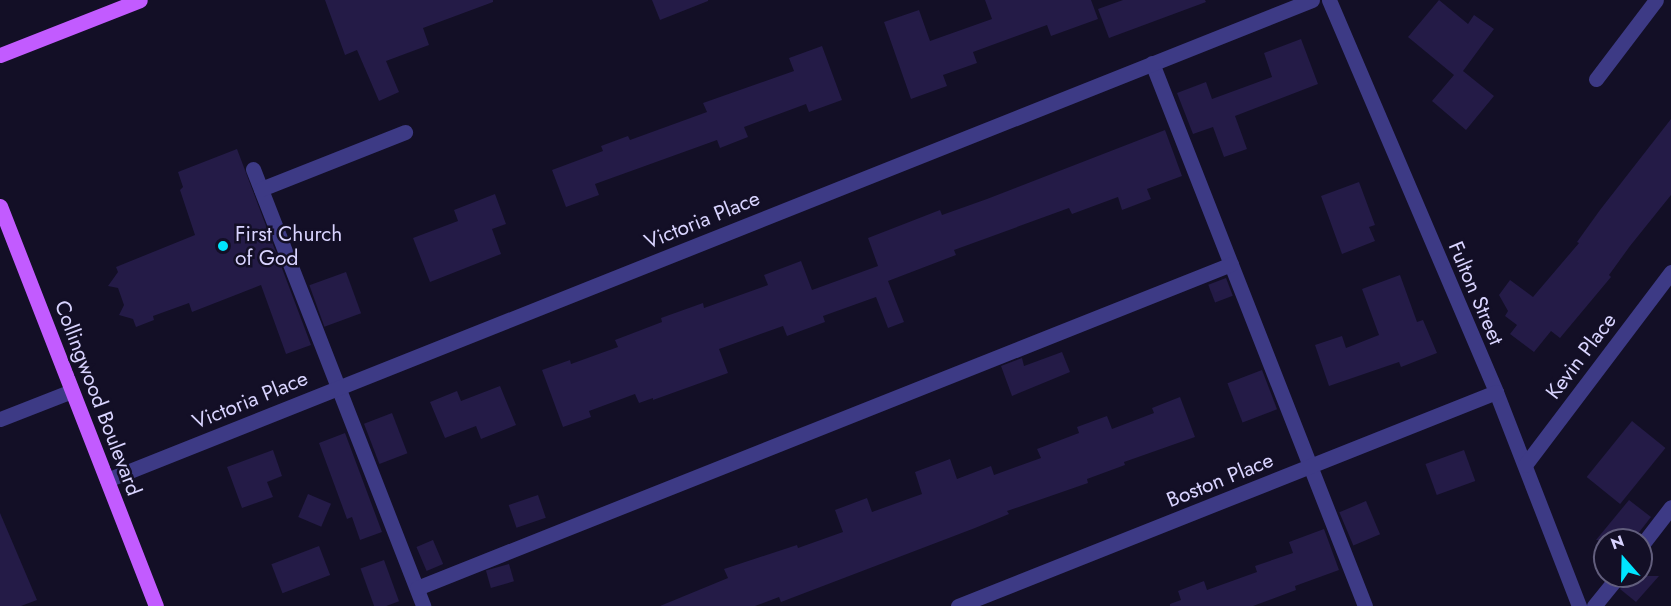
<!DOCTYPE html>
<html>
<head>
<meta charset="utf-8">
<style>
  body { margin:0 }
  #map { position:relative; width:1671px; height:606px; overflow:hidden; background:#130f26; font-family:Jost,sans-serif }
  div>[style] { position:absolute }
  .building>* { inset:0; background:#241b47; transform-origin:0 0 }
  .minor>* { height:15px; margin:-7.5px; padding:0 7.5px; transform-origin:7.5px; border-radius:7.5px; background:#3d3a85 }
  .major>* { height:15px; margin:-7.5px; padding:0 7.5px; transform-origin:7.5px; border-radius:7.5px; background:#c25bff }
  .dots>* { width:16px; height:16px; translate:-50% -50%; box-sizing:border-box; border:3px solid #130f26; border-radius:50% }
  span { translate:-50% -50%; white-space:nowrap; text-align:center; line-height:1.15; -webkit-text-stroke:5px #130f26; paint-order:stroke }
  .street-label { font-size:21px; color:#d9d4ff }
  .poi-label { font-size:21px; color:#d9d4ff }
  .left { translate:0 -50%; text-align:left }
  .north { position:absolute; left:1593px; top:528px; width:60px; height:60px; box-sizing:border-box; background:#130f26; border:2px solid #625e7d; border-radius:50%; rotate:340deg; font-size:16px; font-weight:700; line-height:24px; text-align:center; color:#d9d4ff }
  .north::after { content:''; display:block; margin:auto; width:21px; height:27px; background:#00e5ff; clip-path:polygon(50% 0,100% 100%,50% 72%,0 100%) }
</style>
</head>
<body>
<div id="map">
  <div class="building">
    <i style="clip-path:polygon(325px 0,493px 0,493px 2px,423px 28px,429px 45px,386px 61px,399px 92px,379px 101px,357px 50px,345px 55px)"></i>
    <i style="clip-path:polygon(652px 0,708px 0,708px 1px,660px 20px)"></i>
    <i style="clip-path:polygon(985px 0,1091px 0,1098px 19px,1051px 36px,1047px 25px,973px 52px,977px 63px,943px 75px,947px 86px,911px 99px,884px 22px,919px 10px,930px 41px,992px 19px)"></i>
    <i style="clip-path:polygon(1123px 0,1205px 0,1206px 2px,1109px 38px,1098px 9px)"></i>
    <i style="clip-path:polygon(1439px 0,1468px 24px,1474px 15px,1494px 29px,1463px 71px,1494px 96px,1466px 130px,1432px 101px,1454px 75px,1408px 37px)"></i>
    <i style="clip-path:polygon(1301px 39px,1318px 84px,1235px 116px,1247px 149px,1224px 157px,1213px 127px,1193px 134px,1177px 93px,1206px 82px,1212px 99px,1272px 77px,1264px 53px)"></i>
    <i style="clip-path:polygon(822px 46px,842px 100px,809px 112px,806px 104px,744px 127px,748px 137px,720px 148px,717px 140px,595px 184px,599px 195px,566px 207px,552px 170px,603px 151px,601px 146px,628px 136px,630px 140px,707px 112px,703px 103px,794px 71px,789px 58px)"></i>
    <i style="clip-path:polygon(1671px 119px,1671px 195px,1630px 246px,1609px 275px,1611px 277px,1560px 338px,1551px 331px,1534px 352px,1510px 334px,1517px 325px,1505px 316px,1508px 311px,1499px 295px,1510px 280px,1533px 297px,1579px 243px,1577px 242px,1600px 210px)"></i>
    <i style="clip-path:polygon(1165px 130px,1182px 176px,1147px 189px,1151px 199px,1122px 210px,1118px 197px,1072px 214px,1069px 208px,954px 250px,956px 255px,888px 281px,904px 322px,888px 328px,876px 297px,823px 316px,825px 322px,787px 336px,783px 326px,719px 349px,728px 373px,653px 400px,653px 398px,639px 403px,635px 394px,589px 411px,591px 417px,563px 427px,542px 370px,570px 360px,571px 364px,618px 347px,615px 340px,662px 322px,661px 318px,703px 303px,704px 308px,768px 285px,764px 275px,801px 261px,812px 290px,878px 266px,868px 238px,940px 210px,942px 215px,987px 199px)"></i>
    <i style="clip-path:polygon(237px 149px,311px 345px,286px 354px,261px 285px,192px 312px,189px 303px,153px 316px,154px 320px,136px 327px,133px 319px,119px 315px,124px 305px,118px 288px,108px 286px,118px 272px,116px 267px,195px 235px,180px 190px,183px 187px,178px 172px)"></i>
    <i style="clip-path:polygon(1359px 182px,1375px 225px,1369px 227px,1375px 241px,1342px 254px,1321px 196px)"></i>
    <i style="clip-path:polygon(495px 194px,506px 224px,492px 229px,501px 254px,430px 282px,413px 238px,458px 221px,454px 210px)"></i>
    <i style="left:346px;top:272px;width:44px;height:39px;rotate:70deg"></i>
    <i style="clip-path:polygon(1400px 275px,1417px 322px,1423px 320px,1437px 353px,1401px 367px,1399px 362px,1329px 386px,1315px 345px,1342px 336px,1346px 348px,1379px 335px,1362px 289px)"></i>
    <i style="left:1226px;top:278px;width:19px;height:19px;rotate:69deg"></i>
    <i style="clip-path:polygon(1062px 352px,1070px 372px,1012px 396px,1001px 366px,1022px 358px,1024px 366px)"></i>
    <i style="left:1262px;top:370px;width:42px;height:37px;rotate:69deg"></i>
    <i style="clip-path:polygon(500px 386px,516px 425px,481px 439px,476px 426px,445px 438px,430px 402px,457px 391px,461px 401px)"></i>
    <i style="clip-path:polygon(1180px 397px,1195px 437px,1124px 462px,1125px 465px,1087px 479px,1088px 483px,1007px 511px,1009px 514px,975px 528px,781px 602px,779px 597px,755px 606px,660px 606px,728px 578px,724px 569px,797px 545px,798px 548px,843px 532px,835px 510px,867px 498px,872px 512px,922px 494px,915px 472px,950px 459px,957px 479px,991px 466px,994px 475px,1041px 458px,1037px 449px,1079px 433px,1077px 427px,1107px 416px,1112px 429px,1154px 413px,1152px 408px)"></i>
    <i style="left:392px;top:413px;width:43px;height:30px;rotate:69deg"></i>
    <i style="left:1632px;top:421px;width:43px;height:72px;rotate:39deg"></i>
    <i style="clip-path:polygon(345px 433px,382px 532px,360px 540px,352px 517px,347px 519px,319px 443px)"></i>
    <i style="clip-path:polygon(273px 450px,282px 476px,267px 482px,273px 497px,242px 508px,227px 467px)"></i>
    <i style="left:1464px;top:450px;width:33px;height:41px;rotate:70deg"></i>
    <i style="left:308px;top:494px;width:25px;height:25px;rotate:23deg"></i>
    <i style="left:538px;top:495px;width:24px;height:31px;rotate:71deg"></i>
    <i style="clip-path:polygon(1629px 500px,1651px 517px,1633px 540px,1596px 540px)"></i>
    <i style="left:1366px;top:501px;width:36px;height:29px;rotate:67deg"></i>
    <i style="clip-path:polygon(0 513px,37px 600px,21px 606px,0 606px)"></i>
    <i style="clip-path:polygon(1324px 529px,1339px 570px,1295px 586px,1296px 590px,1253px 606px,1170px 606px,1170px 604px,1181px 600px,1178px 591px,1204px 581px,1207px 590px,1257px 572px,1255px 566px,1293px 553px,1289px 542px)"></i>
    <i style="left:433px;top:540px;width:26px;height:18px;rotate:67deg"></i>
    <i style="left:319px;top:546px;width:31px;height:51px;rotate:69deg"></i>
    <i style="left:384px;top:560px;width:44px;height:25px;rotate:70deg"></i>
    <i style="left:509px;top:564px;width:18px;height:24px;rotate:74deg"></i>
    <i style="clip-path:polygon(1630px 576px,1659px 576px,1636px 602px,1620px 589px)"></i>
  </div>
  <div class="minor">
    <i style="left:1329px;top:0;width:426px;rotate:66.9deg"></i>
    <i style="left:1496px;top:392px;width:230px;rotate:68.8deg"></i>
    <i style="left:1152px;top:63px;width:583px;rotate:68.58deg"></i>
    <i style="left:1596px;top:79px;width:99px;rotate:-52.8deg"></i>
    <i style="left:253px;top:169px;width:469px;rotate:68.7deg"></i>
    <i style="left:261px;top:189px;width:155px;rotate:-21.6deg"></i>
    <i style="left:0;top:419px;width:77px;rotate:-21.3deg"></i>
    <i style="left:1525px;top:465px;width:242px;rotate:-52.9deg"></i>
    <i style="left:107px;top:480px;width:1297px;rotate:-21.72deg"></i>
    <i style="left:1641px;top:546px;width:49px;rotate:-52.4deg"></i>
    <i style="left:417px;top:588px;width:876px;rotate:-21.7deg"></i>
    <i style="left:958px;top:606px;width:579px;rotate:-21.69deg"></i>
    <i style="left:1594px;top:606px;width:38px;rotate:-51deg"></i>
  </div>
  <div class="major">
    <i style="left:0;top:55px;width:150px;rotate:-21.4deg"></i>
    <i style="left:0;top:206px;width:429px;rotate:68.7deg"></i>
  </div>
  <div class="dots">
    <i style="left:223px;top:246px;background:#00e5ff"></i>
  </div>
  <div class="street-label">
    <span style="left:702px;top:220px;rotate:-22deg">Victoria Place</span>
    <span style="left:1476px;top:293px;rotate:67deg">Fulton Street</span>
    <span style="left:1581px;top:356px;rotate:-53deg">Kevin Place</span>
    <span style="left:98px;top:398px;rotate:69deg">Collingwood Boulevard</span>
    <span style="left:250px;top:400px;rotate:-22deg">Victoria Place</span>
    <span style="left:1220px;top:480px;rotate:-22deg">Boston Place</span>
  </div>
  <div class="poi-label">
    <span class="left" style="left:235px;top:246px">First Church<br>of God</span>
  </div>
  <div class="north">N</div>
</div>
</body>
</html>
